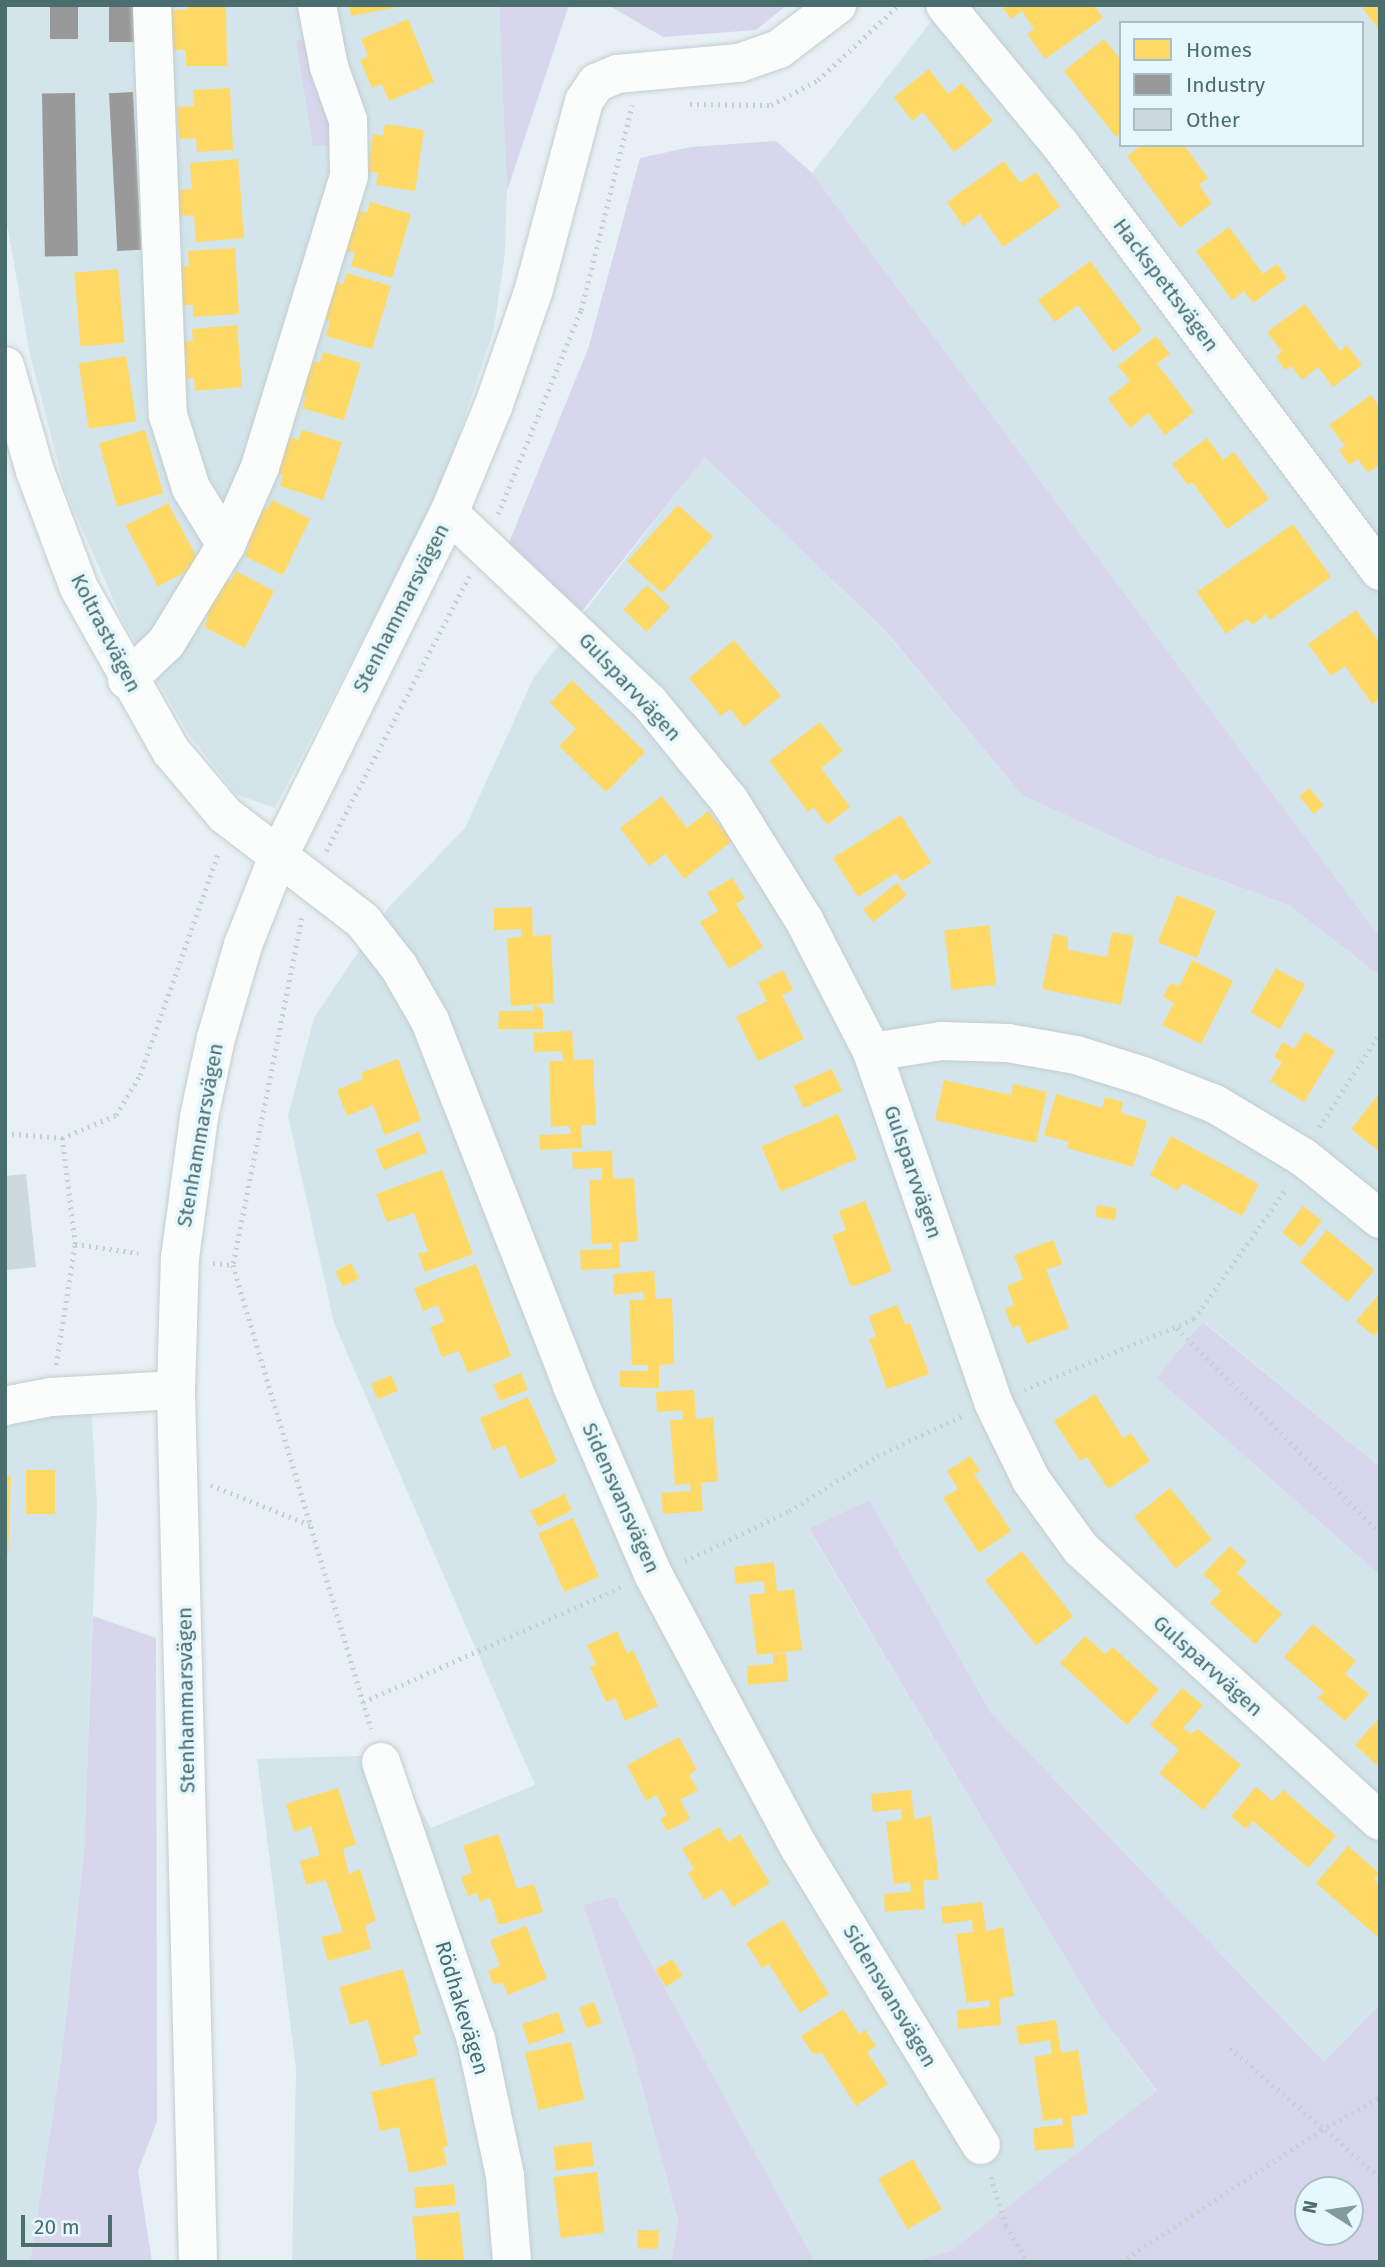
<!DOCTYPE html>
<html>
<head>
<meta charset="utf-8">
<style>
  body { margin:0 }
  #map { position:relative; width:1385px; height:2267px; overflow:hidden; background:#e7f0f4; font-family:"Fira Sans",sans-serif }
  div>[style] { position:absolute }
  .residential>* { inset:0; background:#d3e5eb }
  .green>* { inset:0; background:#d7d6ec }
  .homes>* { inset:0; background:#ffd966; transform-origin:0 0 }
  .industry>* { inset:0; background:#999; transform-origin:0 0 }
  .building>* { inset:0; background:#cddadd }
  .path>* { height:4.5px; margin-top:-2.25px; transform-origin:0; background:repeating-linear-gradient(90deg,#c4d1d1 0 2px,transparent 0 7px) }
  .roads { filter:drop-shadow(0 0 2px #c3cdd0) drop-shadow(0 0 2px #c3cdd0) }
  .minor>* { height:38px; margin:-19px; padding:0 19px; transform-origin:19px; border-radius:19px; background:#fbfdfd }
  span { translate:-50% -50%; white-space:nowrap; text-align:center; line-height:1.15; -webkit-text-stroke:7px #e6f7fd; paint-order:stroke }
  .street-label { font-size:21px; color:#4a6d6e }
  .frame { position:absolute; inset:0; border:7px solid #4a6d6e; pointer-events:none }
  .legend { position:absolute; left:1119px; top:21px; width:245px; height:126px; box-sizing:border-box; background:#e6f7fd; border:2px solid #a8c0c4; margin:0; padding:9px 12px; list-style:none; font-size:21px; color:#4a6d6e }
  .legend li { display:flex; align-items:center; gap:14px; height:35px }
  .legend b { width:35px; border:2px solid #a8c0c4 }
  .north { position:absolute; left:1294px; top:2176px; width:70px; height:70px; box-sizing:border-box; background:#e6f7fd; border:2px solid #a8c0c4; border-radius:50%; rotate:282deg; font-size:19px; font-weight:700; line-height:28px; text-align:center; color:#4a6d6e }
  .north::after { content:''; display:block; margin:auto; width:24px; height:32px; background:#819b9d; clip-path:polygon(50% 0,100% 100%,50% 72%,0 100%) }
  .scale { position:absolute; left:21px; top:2215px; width:91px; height:32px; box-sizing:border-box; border:4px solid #4a6d6e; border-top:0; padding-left:9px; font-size:21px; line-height:24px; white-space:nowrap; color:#4a6d6e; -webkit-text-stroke:5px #e6f7fd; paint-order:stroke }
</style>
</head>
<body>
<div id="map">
  <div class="residential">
    <i style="clip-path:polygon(6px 5px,499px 5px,507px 191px,505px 253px,494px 329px,442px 486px,275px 808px,237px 795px,188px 734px,120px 615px,65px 490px,30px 355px,5px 212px)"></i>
    <i style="clip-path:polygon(evenodd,944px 5px,1380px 5px,1380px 931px,1376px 934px,812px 173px,944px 5px,1121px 23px,1362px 23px,1362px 145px,1121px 145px,1121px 23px)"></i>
    <i style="clip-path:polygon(705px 456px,887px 634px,1022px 795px,1154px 856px,1289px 905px,1380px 976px,1380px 1467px,1204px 1322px,1156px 1378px,1380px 1575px,1380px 2004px,1324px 2062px,991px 1713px,869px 1500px,809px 1530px,1096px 2009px,1157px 2092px,952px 2250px,913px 2262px,815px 2262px,613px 1896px,583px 1905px,632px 2050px,678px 2220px,671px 2262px,292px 2262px,296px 2069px,257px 1759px,390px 1755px,431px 1828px,535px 1785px,334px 1323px,288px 1116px,314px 1018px,387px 909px,465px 828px,534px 677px)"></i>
    <i style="clip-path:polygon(91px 1403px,97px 1506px,84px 1852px,62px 2055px,30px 2262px,5px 2262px,5px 1410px)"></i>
  </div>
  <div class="green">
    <i style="clip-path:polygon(499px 5px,569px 5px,507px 191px)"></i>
    <i style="clip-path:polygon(608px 5px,787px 5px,756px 30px,663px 37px)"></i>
    <i style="clip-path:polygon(334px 36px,355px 145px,313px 146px,296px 41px)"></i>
    <i style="clip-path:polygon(776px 141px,812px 173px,1376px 933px,1380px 931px,1380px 976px,1289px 905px,1154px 856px,1022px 795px,887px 633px,705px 457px,582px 611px,508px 545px,588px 349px,640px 158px,691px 147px)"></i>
    <i style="clip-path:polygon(1203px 1322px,1380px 1467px,1380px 1575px,1156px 1378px)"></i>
    <i style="clip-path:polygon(evenodd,869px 1500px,991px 1713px,1324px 2062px,1380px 2004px,1380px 2262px,913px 2262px,952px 2250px,1157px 2091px,1096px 2009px,809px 1529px,869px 1500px,1350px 2190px,1350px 2232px,1308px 2232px,1308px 2190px,1350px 2190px)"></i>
    <i style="clip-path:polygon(93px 1616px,156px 1638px,157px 2121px,138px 2171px,152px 2262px,30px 2262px,62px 2055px,84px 1852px)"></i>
    <i style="clip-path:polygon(614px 1896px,815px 2262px,671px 2262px,678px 2220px,632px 2050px,583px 1905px)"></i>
  </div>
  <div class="homes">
    <i style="clip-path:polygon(188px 5px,226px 5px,227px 66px,186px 66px,186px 50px,172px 50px,171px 10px,188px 10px)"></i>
    <i style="clip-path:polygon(349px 5px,393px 5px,393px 8px,351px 16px)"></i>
    <i style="clip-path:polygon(1001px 5px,1094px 5px,1103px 18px,1045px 59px,1027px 34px,1034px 29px,1022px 11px,1011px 19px)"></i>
    <i style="clip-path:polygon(1360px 5px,1380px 5px,1380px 31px)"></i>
    <i style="clip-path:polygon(408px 19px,434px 82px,389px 101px,382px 84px,372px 88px,360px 60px,368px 56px,361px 39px)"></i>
    <i style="clip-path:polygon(1104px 39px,1121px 60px,1121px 133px,1116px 137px,1064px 71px)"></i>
    <i style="clip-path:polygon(929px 69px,948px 94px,962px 83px,993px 121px,954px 152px,923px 112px,912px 121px,894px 97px)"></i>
    <i style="clip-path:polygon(230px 88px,233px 150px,197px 152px,196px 138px,179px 139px,177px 107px,194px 106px,193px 90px)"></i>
    <i style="clip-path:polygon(385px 124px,424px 130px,415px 191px,376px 185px,378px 173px,367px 171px,373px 134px,383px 136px)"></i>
    <i style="clip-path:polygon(1142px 145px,1184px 145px,1208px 178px,1199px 185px,1212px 203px,1180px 228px,1127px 156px)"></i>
    <i style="clip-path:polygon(238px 159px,244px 238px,196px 242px,194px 215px,172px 217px,170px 191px,192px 189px,190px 163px)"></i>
    <i style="clip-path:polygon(1004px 161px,1020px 183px,1036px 172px,1060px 207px,1003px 247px,980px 214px,963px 226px,947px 202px)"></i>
    <i style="clip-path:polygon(370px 202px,411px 214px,392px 278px,351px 266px,355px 253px,345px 250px,356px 210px,367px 213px)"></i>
    <i style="clip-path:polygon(1229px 227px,1263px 274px,1277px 264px,1287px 278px,1253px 303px,1244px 291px,1232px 300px,1196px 251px)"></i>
    <i style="clip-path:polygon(235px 248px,239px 314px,193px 317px,193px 305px,180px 305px,178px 267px,189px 266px,188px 251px)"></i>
    <i style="clip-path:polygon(1090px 261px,1142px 330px,1113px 352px,1078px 305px,1055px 322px,1038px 300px)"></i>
    <i style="left:118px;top:269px;width:74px;height:44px;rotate:85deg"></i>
    <i style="clip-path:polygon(347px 273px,391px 286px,372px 349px,326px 336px,330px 321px,322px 319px,334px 281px,343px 284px)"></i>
    <i style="clip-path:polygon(1305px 304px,1340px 351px,1347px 345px,1362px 365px,1333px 387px,1318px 367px,1302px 380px,1291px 366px,1285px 370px,1276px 357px,1282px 352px,1267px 332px)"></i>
    <i style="clip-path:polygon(237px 325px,242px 387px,195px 391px,194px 378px,185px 379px,182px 342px,193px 341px,192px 329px)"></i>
    <i style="clip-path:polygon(1156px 336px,1170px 354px,1157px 364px,1194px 412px,1165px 435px,1148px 413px,1130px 428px,1108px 399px,1130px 381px,1118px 366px)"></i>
    <i style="clip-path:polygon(323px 352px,361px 363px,344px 420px,302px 408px,306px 395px,300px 393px,310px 360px,320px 363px)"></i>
    <i style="left:126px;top:356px;width:66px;height:48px;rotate:81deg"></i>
    <i style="clip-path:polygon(1371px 395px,1380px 407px,1380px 464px,1368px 473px,1358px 459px,1349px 465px,1339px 450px,1345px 446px,1329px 425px)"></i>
    <i style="left:145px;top:430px;width:66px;height:48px;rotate:74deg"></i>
    <i style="clip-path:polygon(302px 430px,342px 442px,323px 500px,280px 486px,283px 475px,276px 473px,288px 436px,298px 440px)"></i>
    <i style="clip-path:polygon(1207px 438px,1223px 460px,1234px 452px,1269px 499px,1227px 529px,1192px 482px,1188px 485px,1172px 464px)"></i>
    <i style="clip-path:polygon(272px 500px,310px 519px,283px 575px,244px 556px,250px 545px,242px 541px,259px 506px,267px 510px)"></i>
    <i style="left:168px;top:503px;width:69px;height:48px;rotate:62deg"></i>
    <i style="left:678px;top:505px;width:47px;height:76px;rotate:42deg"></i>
    <i style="clip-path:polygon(1293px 524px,1331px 577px,1270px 620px,1266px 614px,1252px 625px,1247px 619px,1226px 634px,1197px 592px)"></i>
    <i style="clip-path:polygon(236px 571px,274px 591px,245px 648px,204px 627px,209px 616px,202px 613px,222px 576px,231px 581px)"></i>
    <i style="left:647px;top:585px;width:32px;height:34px;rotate:44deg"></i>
    <i style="clip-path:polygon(1356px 610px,1380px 643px,1380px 699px,1372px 704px,1345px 666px,1331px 676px,1308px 644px)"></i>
    <i style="clip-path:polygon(734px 640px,781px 696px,744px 727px,730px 709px,721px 716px,689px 678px)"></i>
    <i style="clip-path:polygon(572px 680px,645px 752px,606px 792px,559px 746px,576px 729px,550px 703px)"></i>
    <i style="clip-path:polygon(820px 722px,843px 751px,821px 768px,850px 807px,827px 825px,813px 807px,808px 812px,769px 761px)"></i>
    <i style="left:1309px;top:788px;width:23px;height:13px;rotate:50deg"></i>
    <i style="clip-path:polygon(662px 796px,687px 828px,708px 811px,732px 841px,684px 879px,665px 854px,649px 866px,620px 828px)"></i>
    <i style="clip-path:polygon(901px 815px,931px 863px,902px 881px,896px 873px,858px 897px,833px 858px)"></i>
    <i style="clip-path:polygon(732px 878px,745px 898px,736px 904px,763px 947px,729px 969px,700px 922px,718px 911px,707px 893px)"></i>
    <i style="left:897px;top:883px;width:16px;height:43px;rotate:52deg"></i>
    <i style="left:1177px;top:895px;width:42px;height:51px;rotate:22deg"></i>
    <i style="clip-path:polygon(532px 907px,533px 936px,551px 935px,554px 1003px,511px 1006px,507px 938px,522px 937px,521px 929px,494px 930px,494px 908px)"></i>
    <i style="left:989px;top:925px;width:60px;height:45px;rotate:83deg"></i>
    <i style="clip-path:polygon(1112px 932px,1134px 936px,1121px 1005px,1042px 989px,1053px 934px,1068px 937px,1068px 950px,1107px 957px)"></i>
    <i style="clip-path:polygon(1192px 960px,1233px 981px,1201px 1044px,1162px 1025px,1174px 1003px,1163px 997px,1170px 984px,1180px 985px)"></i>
    <i style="left:1276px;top:968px;width:34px;height:51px;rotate:30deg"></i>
    <i style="clip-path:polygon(783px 970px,793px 990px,782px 995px,804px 1039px,758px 1061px,736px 1017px,767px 1001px,758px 983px)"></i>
    <i style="clip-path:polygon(533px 1004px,543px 1010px,543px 1029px,498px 1029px,499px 1011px,533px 1011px)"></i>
    <i style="clip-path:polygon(572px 1031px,574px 1060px,593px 1059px,596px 1125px,581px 1125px,582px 1148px,540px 1150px,539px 1135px,571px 1134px,569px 1126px,551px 1127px,549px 1061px,564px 1061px,561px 1051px,534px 1052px,533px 1033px)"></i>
    <i style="clip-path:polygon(1305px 1032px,1335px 1051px,1304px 1102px,1270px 1081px,1282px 1062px,1274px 1057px,1283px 1042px,1294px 1049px)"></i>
    <i style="clip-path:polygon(398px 1059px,421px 1120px,385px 1135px,373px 1105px,347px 1116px,337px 1090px,363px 1079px,361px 1073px)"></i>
    <i style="left:832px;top:1069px;width:24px;height:42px;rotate:66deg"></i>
    <i style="clip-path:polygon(944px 1080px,1011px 1095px,1013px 1084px,1047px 1092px,1036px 1143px,935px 1120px)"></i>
    <i style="clip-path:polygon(1380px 1092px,1380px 1152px,1351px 1129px)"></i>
    <i style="clip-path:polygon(1056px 1094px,1102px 1108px,1105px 1097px,1123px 1102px,1121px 1113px,1147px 1121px,1133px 1167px,1067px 1148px,1069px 1142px,1044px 1135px)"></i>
    <i style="left:838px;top:1114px;width:49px;height:83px;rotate:67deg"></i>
    <i style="left:419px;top:1132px;width:22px;height:47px;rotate:68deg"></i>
    <i style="clip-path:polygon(1171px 1136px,1259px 1184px,1242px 1216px,1182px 1183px,1178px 1191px,1150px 1175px)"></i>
    <i style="clip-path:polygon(612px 1151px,613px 1179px,634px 1178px,638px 1241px,619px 1243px,620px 1268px,581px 1270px,580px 1250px,612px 1249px,612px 1243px,592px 1244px,589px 1180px,602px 1180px,602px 1168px,573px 1169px,572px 1152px)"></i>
    <i style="clip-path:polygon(442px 1170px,473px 1254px,425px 1272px,418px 1253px,428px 1252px,414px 1213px,387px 1222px,376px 1194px)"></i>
    <i style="clip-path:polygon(865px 1201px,892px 1271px,851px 1287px,832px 1235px,846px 1230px,839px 1211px)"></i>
    <i style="left:1097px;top:1205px;width:20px;height:12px;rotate:9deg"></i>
    <i style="left:1303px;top:1206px;width:24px;height:34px;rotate:38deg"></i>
    <i style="left:1327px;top:1230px;width:62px;height:42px;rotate:40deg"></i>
    <i style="clip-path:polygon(1053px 1240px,1062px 1264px,1046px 1270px,1069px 1328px,1027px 1344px,1019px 1325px,1012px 1328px,1005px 1309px,1014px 1305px,1007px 1286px,1023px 1279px,1014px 1255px)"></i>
    <i style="left:351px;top:1263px;width:17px;height:18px;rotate:62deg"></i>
    <i style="clip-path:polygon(476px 1264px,511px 1356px,468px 1373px,459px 1351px,442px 1357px,430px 1327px,444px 1322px,438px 1305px,423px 1311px,414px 1288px)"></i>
    <i style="clip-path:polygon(654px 1271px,656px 1299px,672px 1298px,674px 1364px,659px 1365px,659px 1388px,620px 1387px,620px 1371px,648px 1371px,648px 1365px,632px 1365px,629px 1300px,644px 1300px,643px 1292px,614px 1295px,613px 1274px)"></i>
    <i style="clip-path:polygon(1380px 1293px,1380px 1329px,1374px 1336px,1356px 1321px)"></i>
    <i style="clip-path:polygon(897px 1305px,905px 1324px,910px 1323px,929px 1374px,887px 1389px,869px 1339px,876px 1336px,869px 1316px)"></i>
    <i style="left:521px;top:1373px;width:18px;height:30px;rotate:68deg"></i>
    <i style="left:391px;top:1375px;width:17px;height:22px;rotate:66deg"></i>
    <i style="clip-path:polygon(694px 1390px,696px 1419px,713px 1417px,718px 1481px,701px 1483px,703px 1511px,663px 1514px,661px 1493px,691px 1491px,690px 1484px,675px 1485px,670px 1420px,683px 1420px,682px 1410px,657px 1412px,656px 1392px)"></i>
    <i style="clip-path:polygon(1095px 1394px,1123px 1438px,1131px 1433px,1150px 1461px,1108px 1489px,1087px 1457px,1080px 1461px,1054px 1421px)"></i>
    <i style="clip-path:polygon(528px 1397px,557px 1462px,520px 1479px,505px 1445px,493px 1450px,480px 1418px)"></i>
    <i style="clip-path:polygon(970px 1456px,980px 1471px,974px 1474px,1011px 1531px,979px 1553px,943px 1498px,958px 1489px,947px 1471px)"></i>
    <i style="left:26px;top:1470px;width:29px;height:44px"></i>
    <i style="clip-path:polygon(5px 1475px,11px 1476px,8px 1558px,5px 1558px)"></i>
    <i style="left:1170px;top:1488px;width:66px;height:46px;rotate:51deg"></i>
    <i style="left:564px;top:1494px;width:18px;height:38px;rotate:63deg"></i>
    <i style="left:573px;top:1518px;width:64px;height:38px;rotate:66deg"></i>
    <i style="clip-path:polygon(1230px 1546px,1247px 1562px,1237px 1573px,1282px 1614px,1255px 1644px,1210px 1603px,1221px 1591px,1203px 1574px)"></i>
    <i style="left:1022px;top:1551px;width:83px;height:47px;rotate:52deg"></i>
    <i style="clip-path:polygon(774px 1562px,777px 1592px,794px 1589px,802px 1650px,757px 1655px,749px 1595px,765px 1593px,764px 1581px,736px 1584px,734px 1567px)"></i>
    <i style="clip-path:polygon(1313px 1624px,1356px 1661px,1345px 1674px,1369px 1694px,1345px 1721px,1318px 1698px,1324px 1692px,1284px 1657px)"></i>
    <i style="clip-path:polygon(617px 1631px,627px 1653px,633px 1650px,658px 1706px,625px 1721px,615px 1698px,606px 1702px,590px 1667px,596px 1664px,587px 1645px)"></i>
    <i style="clip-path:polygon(1085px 1636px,1105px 1654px,1113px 1647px,1159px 1690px,1127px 1725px,1060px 1663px)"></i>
    <i style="clip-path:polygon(786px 1653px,788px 1681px,748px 1685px,747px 1666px,773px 1664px,773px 1654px)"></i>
    <i style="clip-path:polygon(1182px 1688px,1203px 1705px,1183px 1728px,1191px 1734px,1198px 1729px,1241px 1765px,1203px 1810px,1159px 1773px,1179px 1750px,1150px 1725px)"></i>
    <i style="clip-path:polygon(1380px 1717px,1380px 1768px,1355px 1745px)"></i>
    <i style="clip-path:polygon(679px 1737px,697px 1770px,689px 1775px,698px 1790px,680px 1800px,690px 1819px,667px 1831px,660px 1819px,667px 1815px,656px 1795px,646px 1801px,627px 1765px)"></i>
    <i style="clip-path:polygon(1256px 1787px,1273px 1801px,1283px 1790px,1336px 1836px,1308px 1868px,1253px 1821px,1246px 1829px,1231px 1816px)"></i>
    <i style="clip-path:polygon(338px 1788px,356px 1844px,343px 1849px,349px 1874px,360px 1869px,376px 1920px,365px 1926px,371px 1949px,328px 1961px,321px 1937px,343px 1932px,326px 1880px,306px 1885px,300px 1861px,320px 1855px,311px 1826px,294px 1832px,286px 1804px)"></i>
    <i style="clip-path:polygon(911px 1790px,914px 1819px,931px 1816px,939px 1879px,923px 1881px,925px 1909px,885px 1912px,884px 1894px,911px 1892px,910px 1882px,894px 1884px,886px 1822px,902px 1820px,901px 1809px,873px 1812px,871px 1794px)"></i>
    <i style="clip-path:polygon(719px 1827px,728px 1842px,740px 1834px,770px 1883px,733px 1907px,722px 1889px,704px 1900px,688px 1873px,694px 1869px,682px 1849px)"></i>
    <i style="clip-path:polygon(498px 1834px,517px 1889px,534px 1884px,543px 1912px,499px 1925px,490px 1898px,480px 1902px,477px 1893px,468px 1896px,461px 1877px,472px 1873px,463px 1846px)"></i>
    <i style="clip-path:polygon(1348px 1846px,1379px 1873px,1374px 1879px,1380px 1884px,1380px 1939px,1316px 1883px)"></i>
    <i style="clip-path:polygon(982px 1902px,986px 1931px,1003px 1927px,1014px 1996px,999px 1999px,1001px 2025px,958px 2029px,957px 2010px,989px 2007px,989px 2000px,967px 2003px,956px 1934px,973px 1932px,972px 1920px,943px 1924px,941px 1907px)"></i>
    <i style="clip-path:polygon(783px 1920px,829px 1994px,800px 2013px,769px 1964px,762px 1968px,746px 1943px)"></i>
    <i style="clip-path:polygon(526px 1926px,547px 1979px,508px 1995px,503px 1983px,493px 1984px,488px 1971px,500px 1966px,490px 1940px)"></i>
    <i style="left:672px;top:1959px;width:20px;height:20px;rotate:57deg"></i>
    <i style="clip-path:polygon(403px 1969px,421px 2034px,413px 2036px,418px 2055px,381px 2066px,368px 2020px,350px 2025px,339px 1987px)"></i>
    <i style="left:594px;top:2002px;width:22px;height:16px;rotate:69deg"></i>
    <i style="clip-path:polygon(843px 2009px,859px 2034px,865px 2030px,876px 2046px,867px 2052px,888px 2084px,856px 2106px,822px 2053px,813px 2054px,801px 2036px)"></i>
    <i style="left:558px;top:2012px;width:21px;height:38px;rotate:71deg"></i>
    <i style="clip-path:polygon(1056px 2020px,1061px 2053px,1078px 2050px,1088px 2114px,1071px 2117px,1074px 2147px,1035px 2151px,1033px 2128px,1063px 2125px,1062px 2118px,1043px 2121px,1034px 2057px,1052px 2054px,1050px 2040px,1019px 2045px,1016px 2026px)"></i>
    <i style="left:571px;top:2042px;width:59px;height:47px;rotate:77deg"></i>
    <i style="clip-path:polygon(434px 2078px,448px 2146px,443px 2147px,447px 2165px,409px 2173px,399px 2127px,380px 2131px,371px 2092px)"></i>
    <i style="left:591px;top:2142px;width:24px;height:38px;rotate:83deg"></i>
    <i style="left:913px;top:2159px;width:58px;height:40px;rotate:60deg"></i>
    <i style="left:597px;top:2172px;width:61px;height:44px;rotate:83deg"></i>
    <i style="left:454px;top:2184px;width:21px;height:40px;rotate:85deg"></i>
    <i style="left:459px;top:2212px;width:50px;height:47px;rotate:84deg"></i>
    <i style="left:638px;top:2230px;width:21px;height:18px;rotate:3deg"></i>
  </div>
  <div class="industry">
    <i style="left:50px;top:5px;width:28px;height:34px"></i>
    <i style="left:109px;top:5px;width:31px;height:37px"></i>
    <i style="left:133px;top:92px;width:158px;height:24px;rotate:87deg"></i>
    <i style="left:75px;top:93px;width:163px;height:33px;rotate:89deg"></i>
  </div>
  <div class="building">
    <i style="clip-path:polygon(26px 1174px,36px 1267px,5px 1270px,5px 1176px)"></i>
  </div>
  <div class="path">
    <i style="left:690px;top:104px;width:81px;rotate:0.7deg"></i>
    <i style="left:771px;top:105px;width:53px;rotate:-28deg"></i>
    <i style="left:818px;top:80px;width:110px;rotate:-42.8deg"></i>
    <i style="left:498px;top:514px;width:220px;rotate:-67.9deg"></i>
    <i style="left:581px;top:310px;width:211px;rotate:-76deg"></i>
    <i style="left:326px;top:851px;width:310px;rotate:-62.5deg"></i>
    <i style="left:302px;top:918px;width:354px;rotate:101.2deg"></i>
    <i style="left:233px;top:1265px;width:484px;rotate:73.4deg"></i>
    <i style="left:1319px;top:1127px;width:112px;rotate:-57deg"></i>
    <i style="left:5px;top:1133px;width:57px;rotate:5deg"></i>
    <i style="left:62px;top:1138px;width:59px;rotate:-23.1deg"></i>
    <i style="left:116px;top:1115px;width:47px;rotate:-59deg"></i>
    <i style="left:140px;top:1075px;width:234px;rotate:-70.6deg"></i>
    <i style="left:75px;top:1244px;width:64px;rotate:8.1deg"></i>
    <i style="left:213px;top:1263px;width:20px;rotate:6deg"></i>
    <i style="left:1177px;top:1328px;width:289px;rotate:45.3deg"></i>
    <i style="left:56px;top:1365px;width:122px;rotate:-81.1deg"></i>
    <i style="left:75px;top:1244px;width:107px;rotate:-97deg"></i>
    <i style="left:1024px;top:1390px;width:184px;rotate:-22.7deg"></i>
    <i style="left:1194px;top:1319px;width:161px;rotate:-54.8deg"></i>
    <i style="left:211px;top:1485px;width:107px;rotate:22deg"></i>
    <i style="left:685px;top:1561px;width:115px;rotate:-25.7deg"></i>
    <i style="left:789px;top:1511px;width:104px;rotate:-32deg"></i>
    <i style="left:877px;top:1456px;width:94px;rotate:-25.2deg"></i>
    <i style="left:363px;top:1702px;width:282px;rotate:-24deg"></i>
    <i style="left:1230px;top:2048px;width:198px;rotate:40.7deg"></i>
    <i style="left:991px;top:2177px;width:51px;rotate:73deg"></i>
    <i style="left:1006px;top:2226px;width:42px;rotate:58.6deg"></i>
    <i style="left:1121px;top:2262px;width:240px;rotate:-33.4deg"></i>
    <i style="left:1321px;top:2130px;width:68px;rotate:-29.2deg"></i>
  </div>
  <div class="roads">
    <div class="minor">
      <i style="left:152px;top:5px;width:410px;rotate:87.8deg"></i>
      <i style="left:168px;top:415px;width:77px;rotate:72.5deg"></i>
      <i style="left:191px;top:488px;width:67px;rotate:58.4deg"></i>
      <i style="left:226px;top:545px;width:85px;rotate:-66.4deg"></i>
      <i style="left:260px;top:467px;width:304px;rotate:-73deg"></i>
      <i style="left:349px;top:176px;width:56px;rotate:-91deg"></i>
      <i style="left:348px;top:120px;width:56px;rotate:-109.7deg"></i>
      <i style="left:329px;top:67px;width:63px;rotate:-101deg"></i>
      <i style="left:945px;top:5px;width:184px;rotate:50.5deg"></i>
      <i style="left:1062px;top:147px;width:530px;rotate:53.13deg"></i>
      <i style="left:5px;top:366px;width:109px;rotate:74.1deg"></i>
      <i style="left:35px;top:471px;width:125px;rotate:69.4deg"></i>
      <i style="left:79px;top:588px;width:187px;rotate:60.6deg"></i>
      <i style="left:171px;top:751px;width:84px;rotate:49.8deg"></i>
      <i style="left:225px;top:815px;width:174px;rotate:37.5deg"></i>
      <i style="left:363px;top:921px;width:58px;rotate:52deg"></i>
      <i style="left:399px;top:967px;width:62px;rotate:60.1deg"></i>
      <i style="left:430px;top:1021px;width:392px;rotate:68.7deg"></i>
      <i style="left:572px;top:1386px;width:205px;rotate:66.7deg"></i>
      <i style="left:653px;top:1574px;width:310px;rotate:61.9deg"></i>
      <i style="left:799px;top:1847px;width:349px;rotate:58.6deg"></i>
      <i style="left:449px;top:513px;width:275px;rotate:43.4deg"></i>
      <i style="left:649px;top:702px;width:127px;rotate:50.8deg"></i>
      <i style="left:729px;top:800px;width:142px;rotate:58deg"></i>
      <i style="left:804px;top:920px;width:148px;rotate:62.7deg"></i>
      <i style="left:872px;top:1052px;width:370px;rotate:70.9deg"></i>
      <i style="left:993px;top:1402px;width:87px;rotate:64deg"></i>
      <i style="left:1031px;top:1480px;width:85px;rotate:54.1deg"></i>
      <i style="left:1081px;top:1549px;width:404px;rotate:42.3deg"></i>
      <i style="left:127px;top:680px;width:54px;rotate:-43.5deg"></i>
      <i style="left:166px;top:643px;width:115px;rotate:-58.5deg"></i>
      <i style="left:872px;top:1052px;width:70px;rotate:-9.1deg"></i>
      <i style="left:941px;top:1041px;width:67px;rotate:1.7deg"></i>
      <i style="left:1008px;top:1043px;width:69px;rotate:10deg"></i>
      <i style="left:1076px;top:1055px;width:70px;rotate:17.4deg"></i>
      <i style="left:1143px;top:1076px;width:77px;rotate:21.3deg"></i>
      <i style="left:1215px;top:1104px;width:103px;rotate:31.1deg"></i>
      <i style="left:1303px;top:1157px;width:99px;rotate:38.8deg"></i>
      <i style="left:5px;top:1406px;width:47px;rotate:-11.1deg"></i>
      <i style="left:51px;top:1397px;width:125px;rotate:-3.2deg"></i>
      <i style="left:381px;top:1762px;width:293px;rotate:71.1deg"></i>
      <i style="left:476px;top:2039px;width:140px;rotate:78deg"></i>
      <i style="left:505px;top:2176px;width:86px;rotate:85.3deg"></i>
      <i style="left:198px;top:2262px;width:872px;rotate:-91.45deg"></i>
      <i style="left:176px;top:1390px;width:132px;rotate:-88.3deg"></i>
      <i style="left:180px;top:1258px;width:142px;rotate:-82.3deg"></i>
      <i style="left:199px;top:1117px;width:81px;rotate:-77.9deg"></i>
      <i style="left:216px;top:1038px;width:97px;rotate:-73.8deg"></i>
      <i style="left:243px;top:945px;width:92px;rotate:-68.4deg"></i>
      <i style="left:277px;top:859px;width:386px;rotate:-63.6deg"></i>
      <i style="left:449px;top:513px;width:115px;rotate:-67.5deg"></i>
      <i style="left:493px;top:407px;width:125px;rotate:-70.8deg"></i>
      <i style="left:534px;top:289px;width:195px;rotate:-75.1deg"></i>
      <i style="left:584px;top:101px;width:22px;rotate:-56deg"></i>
      <i style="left:596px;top:83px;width:23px;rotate:-23deg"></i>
      <i style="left:617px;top:74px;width:122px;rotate:-5.2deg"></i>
      <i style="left:739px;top:63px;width:42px;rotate:-19.3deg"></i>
      <i style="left:779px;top:49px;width:73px;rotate:-37.2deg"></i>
    </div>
  </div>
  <div class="street-label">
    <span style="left:1166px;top:285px;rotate:53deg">Hackspettsvägen</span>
    <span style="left:401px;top:608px;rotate:-63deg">Stenhammarsvägen</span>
    <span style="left:106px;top:633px;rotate:63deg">Koltrastvägen</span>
    <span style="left:630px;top:687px;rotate:47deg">Gulsparvvägen</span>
    <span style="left:200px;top:1135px;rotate:-80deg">Stenhammarsvägen</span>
    <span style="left:913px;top:1172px;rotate:71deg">Gulsparvvägen</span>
    <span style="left:621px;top:1498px;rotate:66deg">Sidensvansvägen</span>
    <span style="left:1208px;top:1666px;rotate:42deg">Gulsparvvägen</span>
    <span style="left:186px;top:1700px;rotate:-91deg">Stenhammarsvägen</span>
    <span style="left:890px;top:1996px;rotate:59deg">Sidensvansvägen</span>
    <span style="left:462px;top:2008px;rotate:73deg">Rödhakevägen</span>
  </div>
  <div class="frame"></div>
  <ul class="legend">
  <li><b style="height:19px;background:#ffd966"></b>Homes</li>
  <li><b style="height:19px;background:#999"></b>Industry</li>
  <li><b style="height:19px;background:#cddadd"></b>Other</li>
  </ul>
  <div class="north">N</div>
  <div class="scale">20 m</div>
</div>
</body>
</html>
